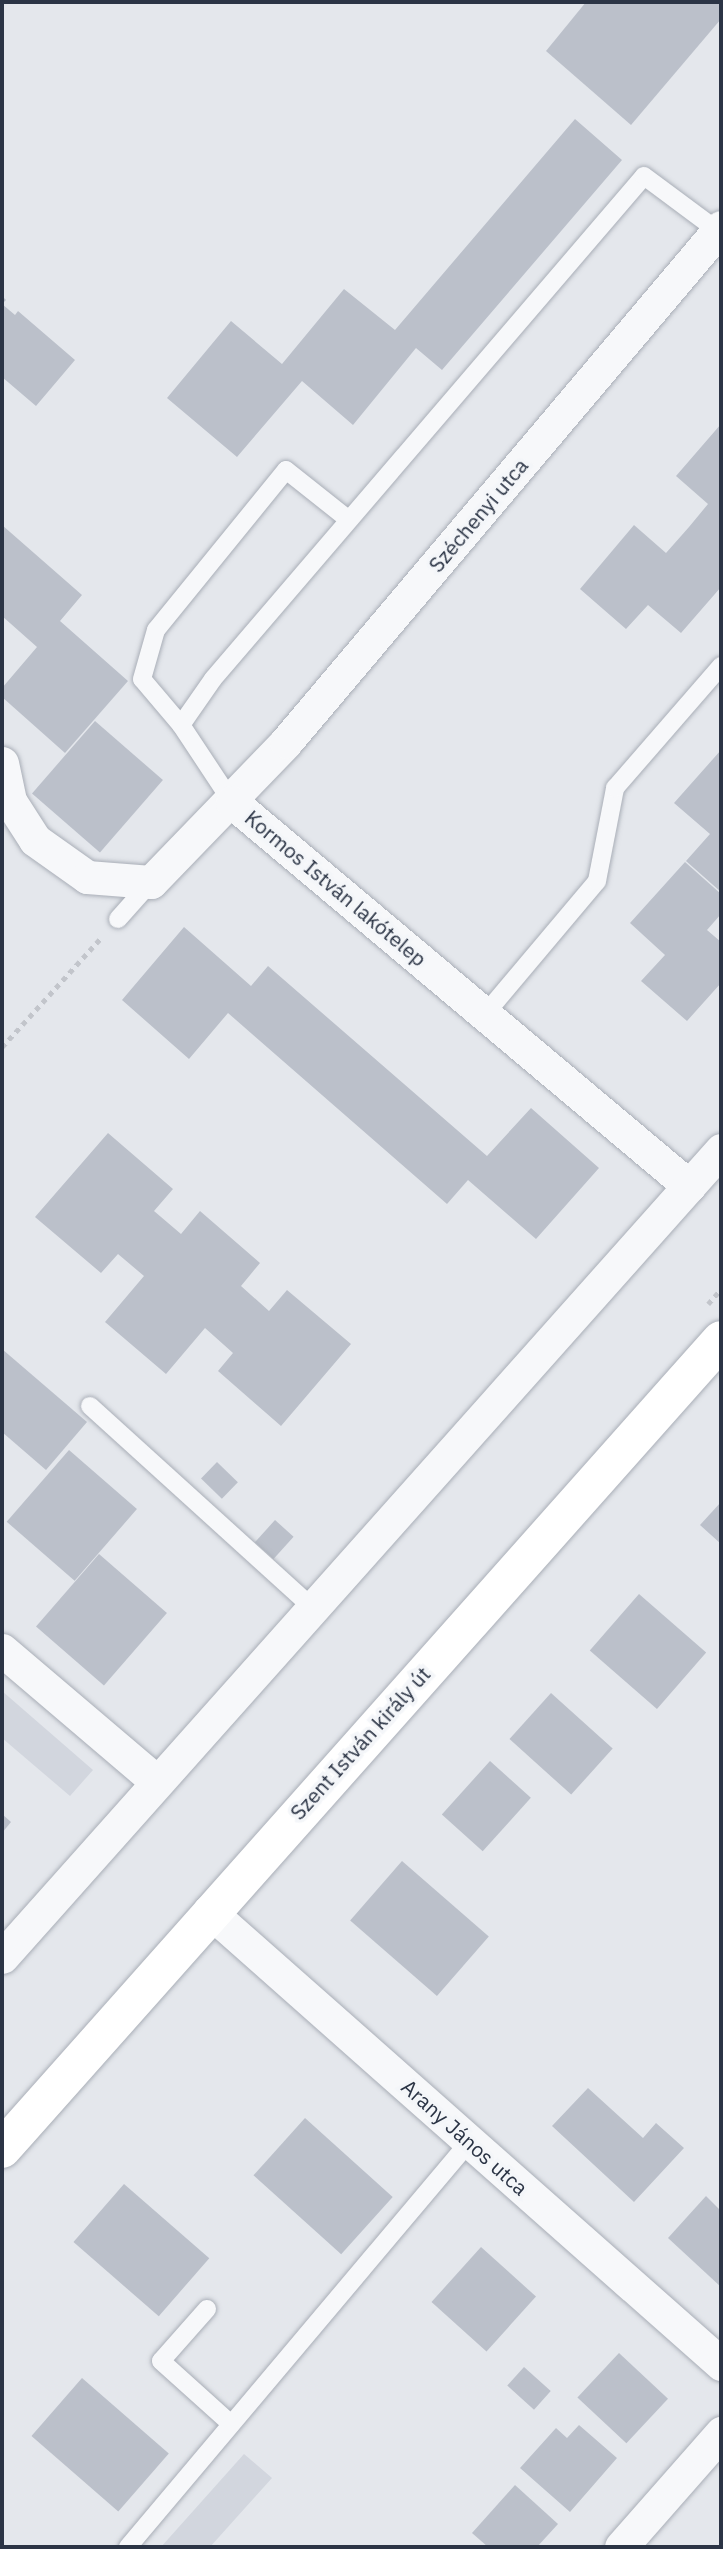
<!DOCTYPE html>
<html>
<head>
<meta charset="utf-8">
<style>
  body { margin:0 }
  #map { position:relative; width:723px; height:2549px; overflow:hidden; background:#e4e7ec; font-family:"IBM Plex Sans",sans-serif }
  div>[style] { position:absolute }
  .built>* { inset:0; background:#d2d6de }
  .building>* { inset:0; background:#bbc0ca; transform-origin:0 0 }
  .path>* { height:4.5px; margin-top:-2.25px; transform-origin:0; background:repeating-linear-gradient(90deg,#c2c5cb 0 5px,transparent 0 10px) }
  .roads { filter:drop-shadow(0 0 2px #a9aeb7) drop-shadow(0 0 2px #a9aeb7) }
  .lane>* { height:18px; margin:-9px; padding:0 9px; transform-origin:9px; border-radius:9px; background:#f7f8fa }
  .street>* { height:33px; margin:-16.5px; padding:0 16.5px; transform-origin:16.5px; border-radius:16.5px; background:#f7f8fa }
  .primary>* { height:38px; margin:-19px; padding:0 19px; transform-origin:19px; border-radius:19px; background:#fff }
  span { translate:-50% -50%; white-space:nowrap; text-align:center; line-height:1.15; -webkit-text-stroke:7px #f4f6f9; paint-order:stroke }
  .street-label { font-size:21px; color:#2b3445 }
  .frame { position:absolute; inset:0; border:4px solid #2b3445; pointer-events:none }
</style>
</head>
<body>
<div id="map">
  <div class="built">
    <i style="clip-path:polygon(2px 1691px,93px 1770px,70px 1796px,2px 1738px)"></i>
    <i style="clip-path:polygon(244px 2454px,272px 2478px,210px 2547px,161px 2547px)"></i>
  </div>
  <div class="building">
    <i style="clip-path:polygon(586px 2px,721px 2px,721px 19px,631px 125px,546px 51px)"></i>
    <i style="clip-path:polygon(575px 119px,622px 160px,442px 370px,416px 348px,353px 425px,302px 381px,237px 457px,167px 398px,231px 321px,282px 364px,344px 289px,395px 330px)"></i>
    <i style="clip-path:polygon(2px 296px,6px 300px,2px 304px,15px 315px,18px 311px,75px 360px,36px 406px,2px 377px)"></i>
    <i style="clip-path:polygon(721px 424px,721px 587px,681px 633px,648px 605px,626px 629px,580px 589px,634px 525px,666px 553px,689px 527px,708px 504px,676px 476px)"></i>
    <i style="clip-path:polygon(2px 525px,82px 595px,60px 621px,128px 681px,65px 753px,2px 697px,2px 688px,37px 647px,2px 616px)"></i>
    <i style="left:95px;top:721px;width:90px;height:96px;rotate:41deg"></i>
    <i style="clip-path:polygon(721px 750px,721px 892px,686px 861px,710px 834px,674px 803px)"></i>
    <i style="clip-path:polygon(685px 862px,721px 894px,721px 914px,707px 930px,721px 942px,721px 983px,687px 1021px,641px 981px,665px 955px,630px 923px)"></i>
    <i style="clip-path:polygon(184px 927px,251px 986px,268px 966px,487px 1156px,531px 1108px,599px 1168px,536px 1239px,468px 1180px,447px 1204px,228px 1013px,189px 1059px,122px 1000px)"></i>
    <i style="clip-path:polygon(108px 1133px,173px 1189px,154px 1211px,181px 1234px,200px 1211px,260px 1263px,241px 1286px,269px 1311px,287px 1290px,351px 1344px,281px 1426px,218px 1371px,233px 1353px,205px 1328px,166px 1374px,105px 1322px,144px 1276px,118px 1254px,101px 1273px,35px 1217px)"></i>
    <i style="clip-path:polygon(2px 1349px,87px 1422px,46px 1470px,2px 1432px)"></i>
    <i style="left:69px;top:1450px;width:90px;height:95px;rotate:41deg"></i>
    <i style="left:217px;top:1462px;width:29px;height:23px;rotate:44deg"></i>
    <i style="clip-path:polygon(721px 1502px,721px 1544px,700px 1525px)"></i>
    <i style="left:275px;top:1520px;width:25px;height:30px;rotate:42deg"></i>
    <i style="left:99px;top:1554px;width:90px;height:96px;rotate:41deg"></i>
    <i style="left:639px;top:1594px;width:89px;height:75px;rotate:41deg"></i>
    <i style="left:551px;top:1693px;width:83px;height:62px;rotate:42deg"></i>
    <i style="left:490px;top:1761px;width:55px;height:72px;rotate:42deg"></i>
    <i style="clip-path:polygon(2px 1814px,11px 1822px,2px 1833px)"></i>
    <i style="left:402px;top:1861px;width:115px;height:79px;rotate:41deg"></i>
    <i style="clip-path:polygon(588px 2088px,643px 2138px,656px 2123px,684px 2148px,634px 2202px,552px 2126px)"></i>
    <i style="left:305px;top:2118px;width:118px;height:77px;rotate:42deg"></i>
    <i style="left:124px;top:2184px;width:113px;height:77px;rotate:41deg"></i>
    <i style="clip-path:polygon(706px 2196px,721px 2211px,721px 2287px,668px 2238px)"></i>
    <i style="left:481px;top:2247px;width:74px;height:74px;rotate:42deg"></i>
    <i style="left:619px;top:2353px;width:67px;height:61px;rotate:43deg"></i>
    <i style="left:524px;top:2367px;width:36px;height:25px;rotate:42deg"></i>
    <i style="left:82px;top:2378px;width:115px;height:77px;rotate:41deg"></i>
    <i style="clip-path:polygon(579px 2425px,617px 2458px,570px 2512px,520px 2468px,556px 2428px,567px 2438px)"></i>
    <i style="clip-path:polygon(515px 2485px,558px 2524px,537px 2547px,488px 2547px,472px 2533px)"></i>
  </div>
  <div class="path">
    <i style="left:2px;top:1047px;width:147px;rotate:-47.8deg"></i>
    <i style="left:708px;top:1304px;width:20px;rotate:-49deg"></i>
  </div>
  <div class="roads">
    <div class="lane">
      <i style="left:181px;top:725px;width:60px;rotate:-130.3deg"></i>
      <i style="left:142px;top:679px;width:51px;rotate:-74.1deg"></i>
      <i style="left:156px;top:630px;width:206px;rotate:-50.9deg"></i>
      <i style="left:286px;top:470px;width:80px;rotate:38.4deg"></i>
      <i style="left:232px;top:802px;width:92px;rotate:-123.5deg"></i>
      <i style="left:181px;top:725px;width:56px;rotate:-55.2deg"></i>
      <i style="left:213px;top:679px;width:662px;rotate:-49.41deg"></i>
      <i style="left:644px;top:176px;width:92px;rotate:36.6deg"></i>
      <i style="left:118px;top:919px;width:50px;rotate:-48.3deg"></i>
      <i style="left:486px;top:1013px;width:172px;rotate:-49.9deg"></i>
      <i style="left:597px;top:881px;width:95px;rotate:-79deg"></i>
      <i style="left:615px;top:788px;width:162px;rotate:-49deg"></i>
      <i style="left:90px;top:1406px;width:299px;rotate:42.2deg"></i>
      <i style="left:207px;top:2309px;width:69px;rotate:131.5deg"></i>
      <i style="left:161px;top:2361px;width:94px;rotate:42deg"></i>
      <i style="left:128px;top:2547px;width:531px;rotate:-49.89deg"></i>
    </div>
    <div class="street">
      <i style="left:2px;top:763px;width:39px;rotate:78deg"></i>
      <i style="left:10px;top:801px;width:46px;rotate:57.3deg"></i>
      <i style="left:35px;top:840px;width:64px;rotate:35.4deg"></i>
      <i style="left:87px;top:877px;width:64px;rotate:4.5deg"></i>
      <i style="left:151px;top:882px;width:194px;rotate:-46deg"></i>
      <i style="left:286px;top:742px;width:674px;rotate:-49.81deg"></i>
      <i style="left:232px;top:802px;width:597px;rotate:40.04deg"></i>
      <i style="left:2px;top:1650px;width:202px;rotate:40.4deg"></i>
      <i style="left:209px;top:1911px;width:684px;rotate:41.5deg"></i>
      <i style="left:2px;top:1957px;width:1081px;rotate:-48.3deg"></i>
      <i style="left:621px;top:2547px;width:152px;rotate:-48.7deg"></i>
    </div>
    <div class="primary">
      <i style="left:2px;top:2149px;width:1082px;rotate:-48.37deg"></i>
    </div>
  </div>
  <div class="street-label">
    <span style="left:478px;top:515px;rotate:-50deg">Széchenyi utca</span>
    <span style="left:336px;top:888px;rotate:40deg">Kormos István lakótelep</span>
    <span style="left:360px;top:1743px;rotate:-48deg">Szent István király út</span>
    <span style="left:465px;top:2137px;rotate:42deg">Arany János utca</span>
  </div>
  <div class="frame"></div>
</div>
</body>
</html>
